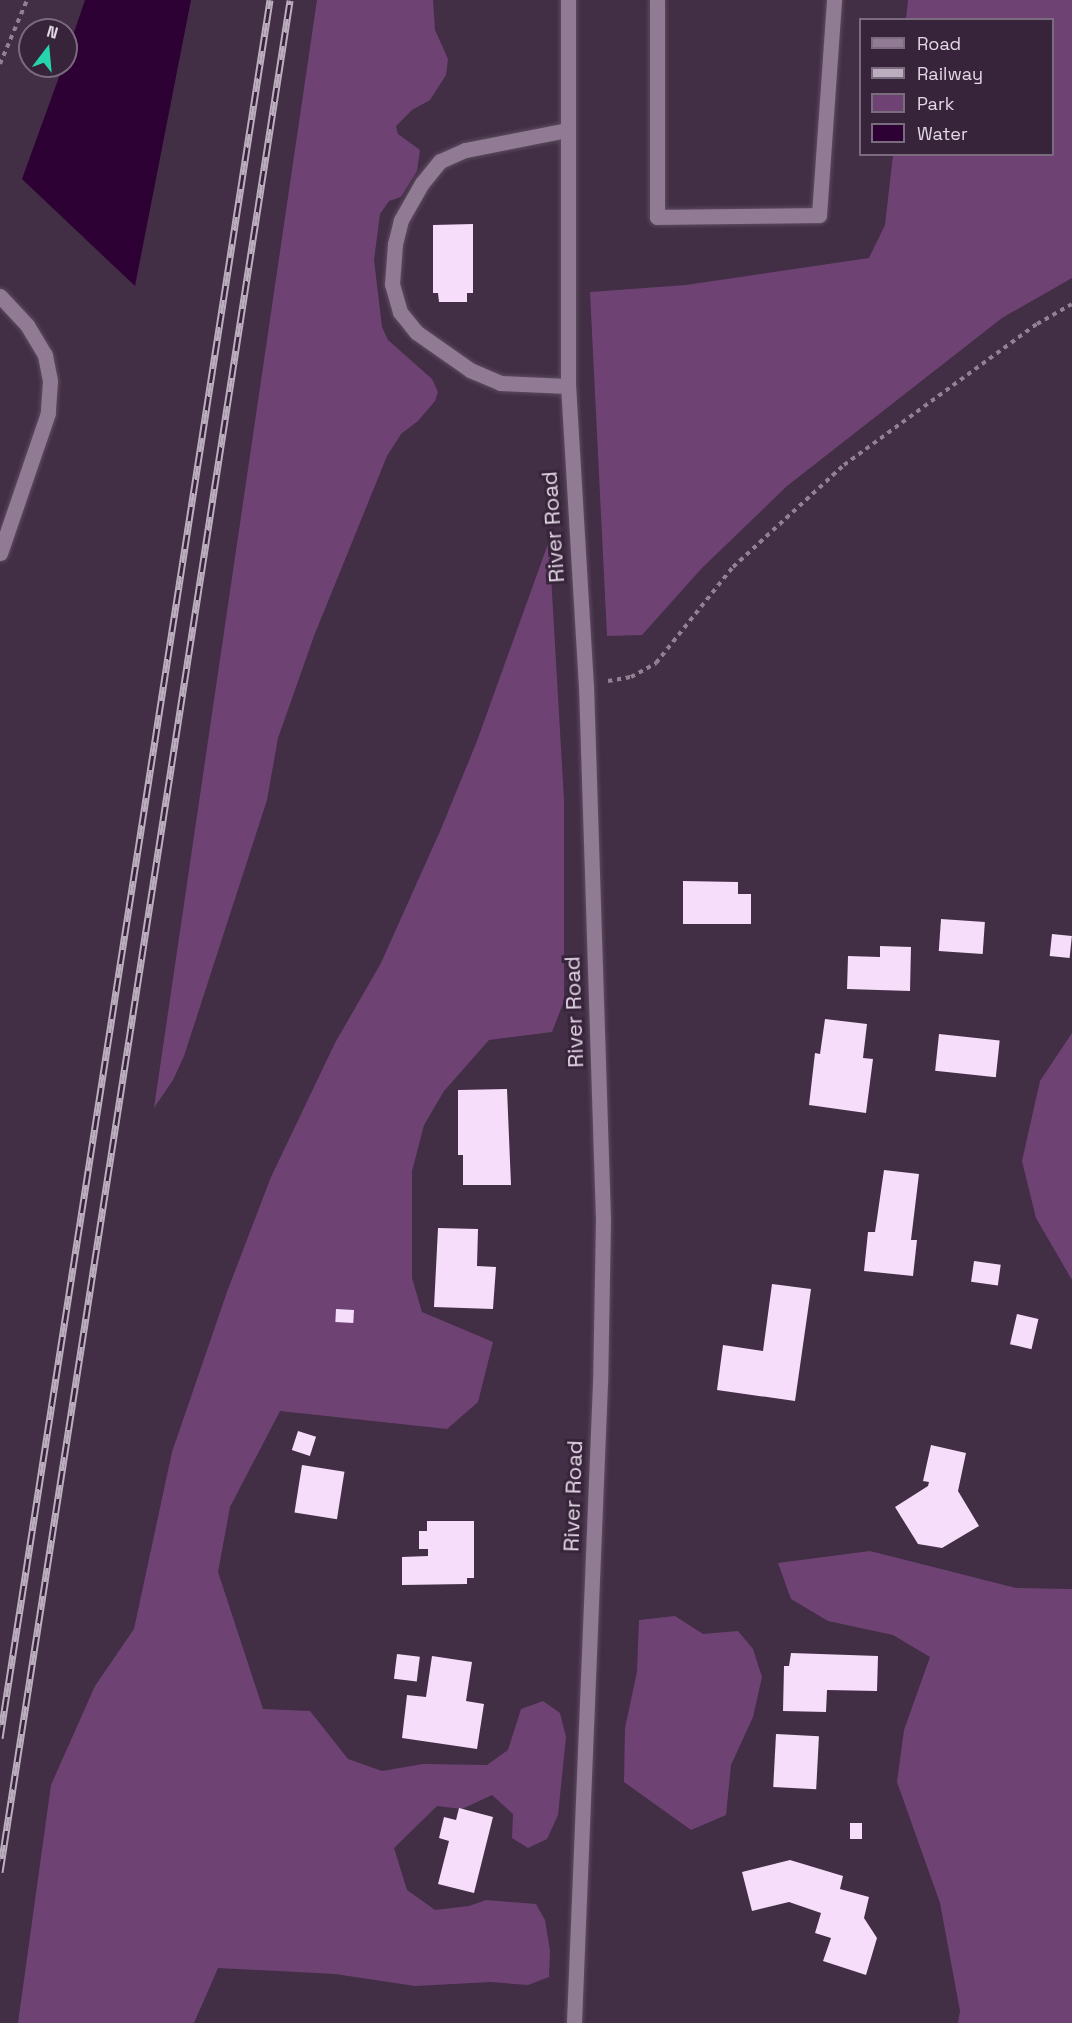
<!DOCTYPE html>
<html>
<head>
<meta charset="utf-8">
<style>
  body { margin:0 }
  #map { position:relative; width:1072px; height:2023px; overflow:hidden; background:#422e45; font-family:"Space Grotesk",sans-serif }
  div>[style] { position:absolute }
  .green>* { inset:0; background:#6e4374 }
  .water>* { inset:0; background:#2e0134 }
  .building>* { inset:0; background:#f6ddf9; transform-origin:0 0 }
  .path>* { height:4px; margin-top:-2px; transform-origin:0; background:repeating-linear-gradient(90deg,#918193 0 4.5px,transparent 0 9px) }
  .roads { filter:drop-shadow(0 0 2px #5c4c5f) drop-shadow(0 0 2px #5c4c5f) }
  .minor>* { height:15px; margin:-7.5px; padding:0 7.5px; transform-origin:7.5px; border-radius:7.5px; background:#917a94 }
  .rail>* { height:7px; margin-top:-3.5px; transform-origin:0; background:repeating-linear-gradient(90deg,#37243a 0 14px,#bcaebf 0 28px); box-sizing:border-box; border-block:2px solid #bcaebf }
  span { translate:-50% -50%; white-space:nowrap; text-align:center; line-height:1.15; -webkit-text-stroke:6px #37243a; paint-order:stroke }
  .street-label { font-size:22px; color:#e2d6e4 }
  .legend { position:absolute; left:859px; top:18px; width:195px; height:138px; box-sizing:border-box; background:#37243a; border:2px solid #7b6b7e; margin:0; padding:8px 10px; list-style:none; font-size:18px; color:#e2d6e4 }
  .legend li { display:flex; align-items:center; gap:12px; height:30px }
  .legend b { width:30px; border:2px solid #7b6b7e }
  .north { position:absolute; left:18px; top:18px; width:60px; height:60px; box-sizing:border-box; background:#37243a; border:2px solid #7b6b7e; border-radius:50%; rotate:16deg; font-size:16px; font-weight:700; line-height:24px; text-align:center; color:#e2d6e4 }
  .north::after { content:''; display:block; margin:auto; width:21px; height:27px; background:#26d5ae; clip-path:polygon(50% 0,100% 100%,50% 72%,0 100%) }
</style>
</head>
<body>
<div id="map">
  <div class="green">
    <i style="clip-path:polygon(317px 0,433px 0,435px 30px,448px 59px,446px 75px,430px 100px,412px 110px,396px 126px,398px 134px,420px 150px,417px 171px,401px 197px,389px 201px,380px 214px,374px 260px,382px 327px,388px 340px,432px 379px,438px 392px,435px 401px,418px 421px,401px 434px,387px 456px,314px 636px,278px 738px,267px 800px,184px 1056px,173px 1080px,154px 1108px)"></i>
    <i style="clip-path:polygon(908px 0,1072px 0,1072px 278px,1002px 318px,787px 486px,702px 568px,642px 635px,607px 636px,590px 292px,686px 285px,869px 258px,885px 225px,893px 155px,1052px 154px,1052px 20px,906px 19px)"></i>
    <i style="clip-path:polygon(549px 541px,564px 800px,564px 1001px,552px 1032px,489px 1040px,444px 1091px,424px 1125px,412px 1171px,412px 1278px,422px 1312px,493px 1342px,478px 1402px,447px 1429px,280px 1411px,230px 1507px,218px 1572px,263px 1709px,310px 1711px,348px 1759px,382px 1771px,423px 1764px,487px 1765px,508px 1750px,521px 1709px,543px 1701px,560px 1713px,566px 1737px,558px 1815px,547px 1839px,528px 1848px,512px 1838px,513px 1814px,492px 1795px,462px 1809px,437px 1806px,394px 1848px,407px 1890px,435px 1910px,469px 1906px,486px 1900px,536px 1904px,545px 1920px,550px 1951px,549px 1977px,528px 1985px,491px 1982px,415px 1986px,335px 1974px,218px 1968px,194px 2023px,18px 2023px,51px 1785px,95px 1686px,134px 1629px,172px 1452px,227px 1292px,271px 1177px,335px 1043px,381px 963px,441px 829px,477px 741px)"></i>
    <i style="clip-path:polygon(1072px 1033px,1072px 1280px,1036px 1218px,1022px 1161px,1040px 1081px)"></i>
    <i style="clip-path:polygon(870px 1551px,1016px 1588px,1072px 1589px,1072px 2023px,958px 2023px,960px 2011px,940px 1903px,897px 1782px,904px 1730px,930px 1657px,893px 1635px,828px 1621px,791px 1599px,778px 1563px)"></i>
    <i style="clip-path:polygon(675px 1616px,703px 1634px,738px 1631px,753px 1649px,762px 1677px,753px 1717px,731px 1765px,726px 1815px,691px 1830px,624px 1782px,625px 1728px,637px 1672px,639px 1620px)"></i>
  </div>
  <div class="water">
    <i style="clip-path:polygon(85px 0,191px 0,135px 286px,22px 179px,63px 66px,66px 66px,66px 56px)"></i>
  </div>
  <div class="building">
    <i style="clip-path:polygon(473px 224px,473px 293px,467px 293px,467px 302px,439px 302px,438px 293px,433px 293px,433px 225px)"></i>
    <i style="clip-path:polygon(683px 881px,738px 882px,738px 894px,751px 894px,751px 924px,683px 924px)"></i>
    <i style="left:941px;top:919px;width:44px;height:32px;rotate:4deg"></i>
    <i style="left:1052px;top:934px;width:20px;height:22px;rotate:6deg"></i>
    <i style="clip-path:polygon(880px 946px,911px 947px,910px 991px,847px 989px,848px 956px,880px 957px)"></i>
    <i style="clip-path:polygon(825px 1019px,867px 1024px,863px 1058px,873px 1059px,866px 1113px,809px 1105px,815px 1053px,820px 1054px)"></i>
    <i style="left:939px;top:1034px;width:61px;height:37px;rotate:6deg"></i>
    <i style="clip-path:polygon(507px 1089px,511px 1185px,463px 1185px,463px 1155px,458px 1155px,458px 1090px)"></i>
    <i style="clip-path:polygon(884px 1170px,919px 1174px,911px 1240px,917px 1240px,913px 1276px,864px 1271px,868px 1232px,875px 1232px)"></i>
    <i style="clip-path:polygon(438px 1228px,478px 1229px,477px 1266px,496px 1267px,493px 1309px,434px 1307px)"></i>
    <i style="left:974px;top:1261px;width:27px;height:21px;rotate:8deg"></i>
    <i style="clip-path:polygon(772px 1284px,811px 1289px,795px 1401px,717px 1390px,723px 1345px,763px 1351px)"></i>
    <i style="left:336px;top:1309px;width:18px;height:13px;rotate:3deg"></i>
    <i style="left:1017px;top:1314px;width:22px;height:31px;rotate:13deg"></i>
    <i style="left:298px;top:1431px;width:19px;height:20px;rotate:18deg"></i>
    <i style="clip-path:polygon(931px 1445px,966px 1453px,958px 1491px,979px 1526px,942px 1548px,918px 1544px,895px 1507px,928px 1486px,929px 1482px,923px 1481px)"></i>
    <i style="left:302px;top:1465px;width:43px;height:48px;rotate:9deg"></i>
    <i style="clip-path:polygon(427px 1521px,474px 1521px,474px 1578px,467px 1578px,467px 1584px,402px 1585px,402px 1557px,428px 1556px,428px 1549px,419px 1549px,419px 1531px,427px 1531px)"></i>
    <i style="clip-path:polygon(791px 1653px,878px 1656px,877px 1691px,827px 1690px,826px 1712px,783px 1711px,784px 1666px,789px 1666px)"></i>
    <i style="left:397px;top:1654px;width:23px;height:25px;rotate:7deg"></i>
    <i style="clip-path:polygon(432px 1656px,472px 1662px,466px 1701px,484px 1704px,477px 1749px,402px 1738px,407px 1695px,426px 1697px)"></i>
    <i style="left:776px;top:1734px;width:43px;height:53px;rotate:3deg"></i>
    <i style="clip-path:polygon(459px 1808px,493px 1817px,474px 1893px,438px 1884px,449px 1841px,439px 1838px,444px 1817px,456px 1820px)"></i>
    <i style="left:850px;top:1823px;width:12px;height:16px"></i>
    <i style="clip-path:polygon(790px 1860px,843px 1876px,840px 1889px,869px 1897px,864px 1918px,877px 1938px,866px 1975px,823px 1961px,831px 1938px,815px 1933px,821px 1913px,789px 1902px,752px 1911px,742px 1872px)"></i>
  </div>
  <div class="path">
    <i style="left:0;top:64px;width:69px;rotate:-67.1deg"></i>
    <i style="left:608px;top:681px;width:23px;rotate:-10deg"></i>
    <i style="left:631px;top:677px;width:29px;rotate:-29deg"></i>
    <i style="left:656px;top:663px;width:123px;rotate:-51.3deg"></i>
    <i style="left:733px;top:567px;width:151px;rotate:-42.6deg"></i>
    <i style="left:844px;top:465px;width:239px;rotate:-36.2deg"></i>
    <i style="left:1037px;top:324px;width:40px;rotate:-29.7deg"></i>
  </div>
  <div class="roads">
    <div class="minor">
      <i style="left:568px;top:0;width:384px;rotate:90deg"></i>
      <i style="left:568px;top:384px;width:302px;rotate:86.6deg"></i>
      <i style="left:586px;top:685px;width:534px;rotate:88.18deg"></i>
      <i style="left:603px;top:1219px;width:164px;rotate:91deg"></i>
      <i style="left:600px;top:1383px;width:641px;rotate:92.33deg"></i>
      <i style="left:657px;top:0;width:217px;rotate:90deg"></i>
      <i style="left:657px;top:217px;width:162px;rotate:-0.7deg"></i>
      <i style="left:819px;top:215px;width:216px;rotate:-86deg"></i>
      <i style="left:567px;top:130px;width:104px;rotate:168.9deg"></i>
      <i style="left:465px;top:150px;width:27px;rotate:156deg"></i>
      <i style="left:440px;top:161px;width:28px;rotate:129deg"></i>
      <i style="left:422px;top:183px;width:43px;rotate:119.6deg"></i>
      <i style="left:401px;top:220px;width:25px;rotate:104deg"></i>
      <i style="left:395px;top:244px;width:40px;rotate:94.3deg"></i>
      <i style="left:392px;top:284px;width:29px;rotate:74deg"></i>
      <i style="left:400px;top:312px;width:26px;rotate:51deg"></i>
      <i style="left:416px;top:332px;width:66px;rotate:35.1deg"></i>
      <i style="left:470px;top:370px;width:33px;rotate:23deg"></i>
      <i style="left:500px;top:383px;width:68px;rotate:2.5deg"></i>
      <i style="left:0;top:296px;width:40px;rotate:47deg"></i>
      <i style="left:27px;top:325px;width:35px;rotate:59deg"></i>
      <i style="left:45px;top:355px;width:26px;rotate:79deg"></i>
      <i style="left:50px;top:381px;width:32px;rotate:94deg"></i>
      <i style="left:48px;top:413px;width:148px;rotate:108.9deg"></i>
    </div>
  </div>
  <div class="rail">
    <i style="left:0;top:1738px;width:1759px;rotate:-81.17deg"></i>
    <i style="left:0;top:1872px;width:1894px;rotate:-81.19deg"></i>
  </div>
  <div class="street-label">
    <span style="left:553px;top:527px;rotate:-94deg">River Road</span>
    <span style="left:574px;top:1012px;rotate:-92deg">River Road</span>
    <span style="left:573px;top:1496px;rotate:-88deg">River Road</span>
  </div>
  <ul class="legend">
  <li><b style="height:8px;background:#917a94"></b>Road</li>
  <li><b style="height:8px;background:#bcaebf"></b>Railway</li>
  <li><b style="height:16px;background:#6e4374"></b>Park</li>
  <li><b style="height:16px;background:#2e0134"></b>Water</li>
  </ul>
  <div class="north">N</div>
</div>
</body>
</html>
